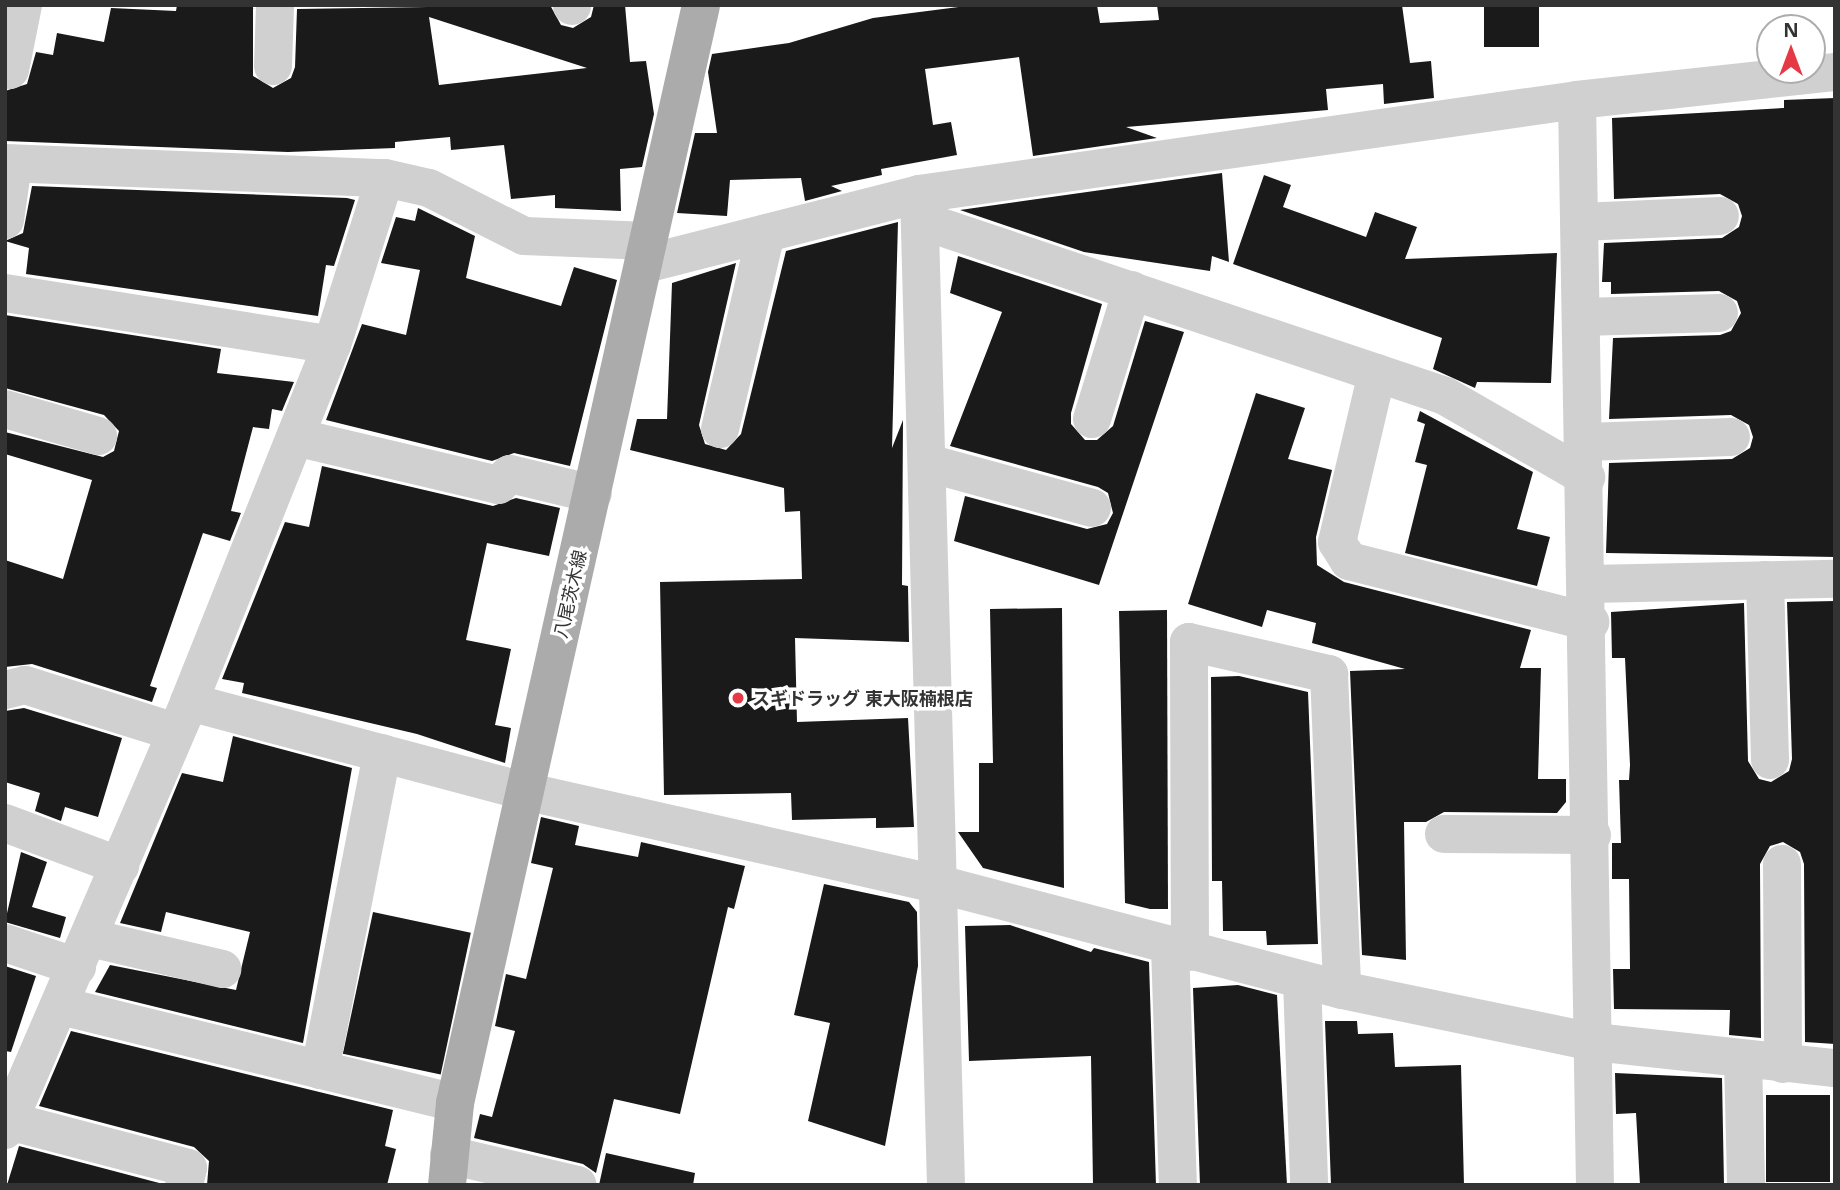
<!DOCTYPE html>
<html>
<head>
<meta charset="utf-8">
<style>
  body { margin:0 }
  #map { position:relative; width:1840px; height:1190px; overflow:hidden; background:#fff; font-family:"Open Sans","Noto Sans JP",sans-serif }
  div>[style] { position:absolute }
  .building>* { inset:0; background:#1a1a1a; transform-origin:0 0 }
  .minor>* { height:38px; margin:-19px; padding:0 19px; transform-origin:19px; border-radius:19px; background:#d0d0d0 }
  .major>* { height:38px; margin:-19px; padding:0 19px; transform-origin:19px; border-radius:19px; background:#ababab }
  .dots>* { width:19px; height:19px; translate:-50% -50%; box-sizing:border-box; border:4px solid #fff; border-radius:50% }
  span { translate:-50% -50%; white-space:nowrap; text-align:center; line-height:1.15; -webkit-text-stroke:7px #fff; paint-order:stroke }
  .street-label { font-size:18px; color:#333 }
  .poi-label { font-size:18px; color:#333; font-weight:700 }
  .left { translate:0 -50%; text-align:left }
  .frame { position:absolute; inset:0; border:7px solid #333; pointer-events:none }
  .north { position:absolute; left:1756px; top:14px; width:70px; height:70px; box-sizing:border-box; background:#fff; border:2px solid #adadad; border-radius:50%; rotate:0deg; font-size:19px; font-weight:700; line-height:28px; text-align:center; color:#333 }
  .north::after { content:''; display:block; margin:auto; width:24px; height:32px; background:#e63946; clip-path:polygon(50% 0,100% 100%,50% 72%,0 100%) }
</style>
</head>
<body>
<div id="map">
  <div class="building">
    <i style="clip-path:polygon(evenodd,177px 5px,253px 5px,253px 76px,273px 88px,291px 78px,295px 67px,297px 9px,550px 5px,561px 25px,573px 28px,591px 17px,594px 5px,625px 5px,630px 62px,646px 61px,654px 114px,642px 167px,620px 169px,621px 211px,555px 208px,555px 195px,511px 199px,504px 145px,451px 150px,450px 137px,395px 142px,395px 148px,288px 152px,5px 141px,5px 91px,27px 84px,36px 52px,53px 55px,57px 33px,104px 42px,111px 8px,176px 11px,177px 5px,429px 17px,587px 68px,439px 85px,429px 17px)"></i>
    <i style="clip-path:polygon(974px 5px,1097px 5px,1100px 23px,1159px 20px,1157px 5px,1402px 5px,1410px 63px,1431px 61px,1434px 98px,1384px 104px,1383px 84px,1326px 89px,1328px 110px,1126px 127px,1157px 138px,1033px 156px,1019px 57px,925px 69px,933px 125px,951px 122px,957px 155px,881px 169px,882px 175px,831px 186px,842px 191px,805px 201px,801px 178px,730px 180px,727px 216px,677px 213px,695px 133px,717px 133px,708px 72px,712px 54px,789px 43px,873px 18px)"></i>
    <i style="left:1484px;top:5px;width:55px;height:42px"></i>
    <i style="clip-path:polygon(1835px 98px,1835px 557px,1606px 553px,1609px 463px,1732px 459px,1750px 448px,1753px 437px,1749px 425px,1731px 415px,1609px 419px,1613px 338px,1720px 335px,1731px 331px,1741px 313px,1737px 301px,1719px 291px,1611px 294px,1611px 282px,1602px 282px,1604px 243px,1722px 238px,1739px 227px,1742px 216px,1738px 204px,1720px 194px,1614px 199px,1612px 118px,1784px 108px,1784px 100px)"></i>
    <i style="clip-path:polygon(1222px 173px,1229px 262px,1212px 256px,1210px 271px,1084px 252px,960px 210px)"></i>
    <i style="clip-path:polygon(1264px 175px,1291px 185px,1283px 207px,1366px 237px,1375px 212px,1417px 227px,1405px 259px,1557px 253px,1551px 383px,1477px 382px,1475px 388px,1433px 369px,1442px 338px,1233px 264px)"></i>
    <i style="clip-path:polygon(32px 186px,347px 198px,355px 200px,334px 266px,326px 265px,318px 316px,26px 274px,29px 248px,5px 241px,23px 233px)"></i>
    <i style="clip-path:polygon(418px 208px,475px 236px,466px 278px,561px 306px,574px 267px,617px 280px,570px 466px,514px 453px,492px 461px,326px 420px,362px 324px,406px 335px,420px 270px,381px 263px,396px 217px,415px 221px)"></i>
    <i style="clip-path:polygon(898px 222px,892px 448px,903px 420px,902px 585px,908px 586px,909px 642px,795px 638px,797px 722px,908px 718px,914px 827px,876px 828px,876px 818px,792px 820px,791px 793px,664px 795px,660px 582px,802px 579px,800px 511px,785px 512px,784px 488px,630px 450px,637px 419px,667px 419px,672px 283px,736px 263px,699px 425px,705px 444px,726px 450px,741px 434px,786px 251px)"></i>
    <i style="clip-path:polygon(958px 256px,1102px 304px,1071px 413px,1071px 424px,1085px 440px,1097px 440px,1113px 426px,1145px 321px,1184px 332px,1099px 585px,954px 541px,965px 496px,1087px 529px,1107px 524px,1113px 513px,1108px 493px,1098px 487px,950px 446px,1002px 312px,950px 293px)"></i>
    <i style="clip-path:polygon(5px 315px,221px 349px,217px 373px,294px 382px,282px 411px,272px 409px,269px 429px,253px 427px,231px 511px,241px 513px,230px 541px,203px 533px,150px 686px,157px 688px,152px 702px,32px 664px,5px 667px,5px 560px,63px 579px,92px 480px,5px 454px,5px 432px,103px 457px,114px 451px,119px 431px,104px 415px,5px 388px)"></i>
    <i style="clip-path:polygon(1256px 393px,1305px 408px,1288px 459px,1332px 470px,1316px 537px,1317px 565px,1344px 582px,1531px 630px,1520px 668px,1541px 668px,1538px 779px,1566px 779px,1566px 802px,1557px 813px,1444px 812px,1426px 822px,1404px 822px,1406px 960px,1362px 955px,1350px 671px,1405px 669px,1312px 643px,1316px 623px,1267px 610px,1262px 627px,1188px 604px)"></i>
    <i style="clip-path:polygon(1420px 411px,1533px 472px,1517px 529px,1550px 537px,1537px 586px,1405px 553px,1427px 465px,1415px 462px,1425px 424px,1417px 421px)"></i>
    <i style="clip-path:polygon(322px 466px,493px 506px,516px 498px,560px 508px,549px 556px,487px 543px,466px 640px,511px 649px,495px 725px,511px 728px,505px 763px,417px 734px,242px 693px,244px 683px,222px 679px,285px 522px,309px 527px)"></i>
    <i style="clip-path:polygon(1835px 601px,1835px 1044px,1805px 1042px,1804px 864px,1800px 852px,1783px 842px,1770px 846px,1760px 864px,1761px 1038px,1729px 1035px,1730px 1010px,1614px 1009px,1613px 969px,1630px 969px,1629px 879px,1612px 879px,1612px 843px,1621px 843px,1619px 780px,1629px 780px,1630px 765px,1625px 658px,1612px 658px,1611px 612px,1744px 603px,1748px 761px,1759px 779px,1771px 782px,1789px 771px,1792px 759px,1787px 602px)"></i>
    <i style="clip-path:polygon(1062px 608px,1064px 888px,983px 868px,958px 832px,979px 832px,979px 763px,993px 763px,990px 609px)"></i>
    <i style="clip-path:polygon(1167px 610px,1168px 909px,1150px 909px,1125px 903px,1119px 611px)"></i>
    <i style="clip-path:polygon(1239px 676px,1308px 692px,1318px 944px,1267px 945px,1266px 931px,1223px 931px,1222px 881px,1212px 881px,1211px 677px)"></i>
    <i style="clip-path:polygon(24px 708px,122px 738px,98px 817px,65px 807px,61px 821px,35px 811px,40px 793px,5px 782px,5px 711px)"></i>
    <i style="clip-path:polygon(233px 736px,352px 768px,303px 1043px,95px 992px,110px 965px,236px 990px,250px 932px,166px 912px,161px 932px,120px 923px,182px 773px,223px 782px)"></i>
    <i style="clip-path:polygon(541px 817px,579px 826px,575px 845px,638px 857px,641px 842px,745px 866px,734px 909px,728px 907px,680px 1114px,614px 1099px,596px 1173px,583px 1164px,474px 1138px,480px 1114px,492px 1117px,515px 1031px,495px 1026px,506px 974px,526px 979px,553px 868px,531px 863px)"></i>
    <i style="clip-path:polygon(21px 852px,47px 862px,32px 907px,66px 917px,60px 938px,5px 922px)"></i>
    <i style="clip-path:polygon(824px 884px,909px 902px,917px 912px,918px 966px,885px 1146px,808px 1121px,830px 1023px,794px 1015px)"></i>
    <i style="left:373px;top:912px;width:100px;height:145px;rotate:12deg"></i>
    <i style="clip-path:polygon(1010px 925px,1091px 952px,1094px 948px,1149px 962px,1156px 1185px,1093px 1185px,1091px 1056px,969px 1061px,965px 926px)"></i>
    <i style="clip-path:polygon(5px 966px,36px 976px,11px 1052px,5px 1051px)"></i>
    <i style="clip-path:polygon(1238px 985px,1277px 995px,1287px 1185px,1200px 1185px,1193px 988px)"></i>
    <i style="clip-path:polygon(1325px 1021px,1357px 1021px,1358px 1034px,1393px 1033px,1395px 1067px,1461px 1065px,1464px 1185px,1331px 1185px)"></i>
    <i style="clip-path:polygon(71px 1031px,393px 1110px,385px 1146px,396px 1149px,387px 1185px,207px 1185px,209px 1161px,194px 1147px,39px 1106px)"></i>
    <i style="clip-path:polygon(1615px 1073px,1722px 1078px,1724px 1185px,1640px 1185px,1636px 1113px,1616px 1114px)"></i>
    <i style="left:1766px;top:1095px;width:64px;height:87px"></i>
    <i style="clip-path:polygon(19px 1146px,163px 1184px,163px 1185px,7px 1185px)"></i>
    <i style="clip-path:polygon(606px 1153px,695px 1173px,693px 1185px,599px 1185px)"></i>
  </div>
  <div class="minor">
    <i style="left:572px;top:5px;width:1px;rotate:90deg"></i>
    <i style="left:273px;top:66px;width:61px;rotate:-88.1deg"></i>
    <i style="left:10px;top:70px;width:66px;rotate:-78.7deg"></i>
    <i style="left:1577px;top:100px;width:1085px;rotate:89.05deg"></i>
    <i style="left:5px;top:163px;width:380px;rotate:2.3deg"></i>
    <i style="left:385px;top:178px;width:45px;rotate:12.8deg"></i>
    <i style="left:429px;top:188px;width:106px;rotate:26.8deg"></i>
    <i style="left:524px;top:236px;width:125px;rotate:2.3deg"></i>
    <i style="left:919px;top:194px;width:991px;rotate:88.44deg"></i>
    <i style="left:5px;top:220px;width:57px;rotate:-81.9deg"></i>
    <i style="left:920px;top:220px;width:554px;rotate:18.53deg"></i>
    <i style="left:1445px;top:396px;width:163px;rotate:29.9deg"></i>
    <i style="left:1580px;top:222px;width:140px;rotate:-2.5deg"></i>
    <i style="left:645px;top:264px;width:283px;rotate:-14.3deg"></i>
    <i style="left:919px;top:194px;width:665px;rotate:-8.13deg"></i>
    <i style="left:1577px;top:100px;width:260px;rotate:-6.2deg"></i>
    <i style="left:5px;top:293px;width:331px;rotate:9deg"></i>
    <i style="left:1583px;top:317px;width:136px;rotate:-1.7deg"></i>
    <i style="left:1377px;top:373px;width:174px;rotate:103.3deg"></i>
    <i style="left:1337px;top:542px;width:22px;rotate:58deg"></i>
    <i style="left:1349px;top:561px;width:249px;rotate:14.2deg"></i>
    <i style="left:5px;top:409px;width:97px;rotate:16.2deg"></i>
    <i style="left:1092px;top:419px;width:135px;rotate:-72.8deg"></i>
    <i style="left:720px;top:429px;width:201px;rotate:-76.8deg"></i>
    <i style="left:295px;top:437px;width:209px;rotate:13.3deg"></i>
    <i style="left:498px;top:485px;width:16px;rotate:-43deg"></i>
    <i style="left:510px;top:474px;width:85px;rotate:13.5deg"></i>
    <i style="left:1585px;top:442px;width:146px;rotate:-2deg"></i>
    <i style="left:928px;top:463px;width:170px;rotate:15.3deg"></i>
    <i style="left:1765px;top:580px;width:180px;rotate:88.4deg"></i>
    <i style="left:1590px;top:584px;width:245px;rotate:-1.2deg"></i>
    <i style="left:5px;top:690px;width:21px;rotate:-14deg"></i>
    <i style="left:25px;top:685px;width:157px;rotate:17.4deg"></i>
    <i style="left:189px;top:702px;width:347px;rotate:14.9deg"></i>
    <i style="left:524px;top:791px;width:428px;rotate:12.7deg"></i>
    <i style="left:942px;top:885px;width:414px;rotate:14.7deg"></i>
    <i style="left:1342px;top:990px;width:257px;rotate:11.7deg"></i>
    <i style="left:1594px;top:1042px;width:242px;rotate:6.2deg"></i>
    <i style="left:5px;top:823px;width:123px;rotate:20.5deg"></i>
    <i style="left:1444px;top:834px;width:148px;rotate:0.4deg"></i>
    <i style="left:1782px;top:864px;width:200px;rotate:89.7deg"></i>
    <i style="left:90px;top:938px;width:136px;rotate:13.2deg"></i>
    <i style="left:5px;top:943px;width:76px;rotate:18.4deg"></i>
    <i style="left:1170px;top:947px;width:238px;rotate:88.1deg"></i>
    <i style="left:1190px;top:952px;width:310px;rotate:-90.2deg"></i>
    <i style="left:1189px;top:642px;width:144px;rotate:12.9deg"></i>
    <i style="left:1329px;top:674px;width:316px;rotate:87.6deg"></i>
    <i style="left:1302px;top:980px;width:205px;rotate:88deg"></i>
    <i style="left:61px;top:1006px;width:406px;rotate:13.8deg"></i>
    <i style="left:1743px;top:1059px;width:126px;rotate:88.6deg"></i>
    <i style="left:320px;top:1070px;width:323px;rotate:-78.9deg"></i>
    <i style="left:9px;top:1121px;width:185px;rotate:14.7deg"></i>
    <i style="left:188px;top:1168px;width:17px;rotate:103deg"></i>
    <i style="left:5px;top:1130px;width:466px;rotate:-66.7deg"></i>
    <i style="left:189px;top:702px;width:385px;rotate:-68.2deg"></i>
    <i style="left:332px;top:345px;width:175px;rotate:-72.4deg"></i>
    <i style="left:449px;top:1155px;width:132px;rotate:13.1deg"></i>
  </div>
  <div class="major">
    <i style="left:447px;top:1185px;width:82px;rotate:-84.4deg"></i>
    <i style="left:455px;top:1103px;width:1125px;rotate:-77.37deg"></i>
  </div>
  <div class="dots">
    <i style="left:738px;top:698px;background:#e63946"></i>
  </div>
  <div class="street-label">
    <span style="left:570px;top:594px;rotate:-77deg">八尾茨木線</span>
  </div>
  <div class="poi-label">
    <span class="left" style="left:752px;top:698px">スギドラッグ 東大阪楠根店</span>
  </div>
  <div class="frame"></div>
  <div class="north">N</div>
</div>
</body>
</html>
